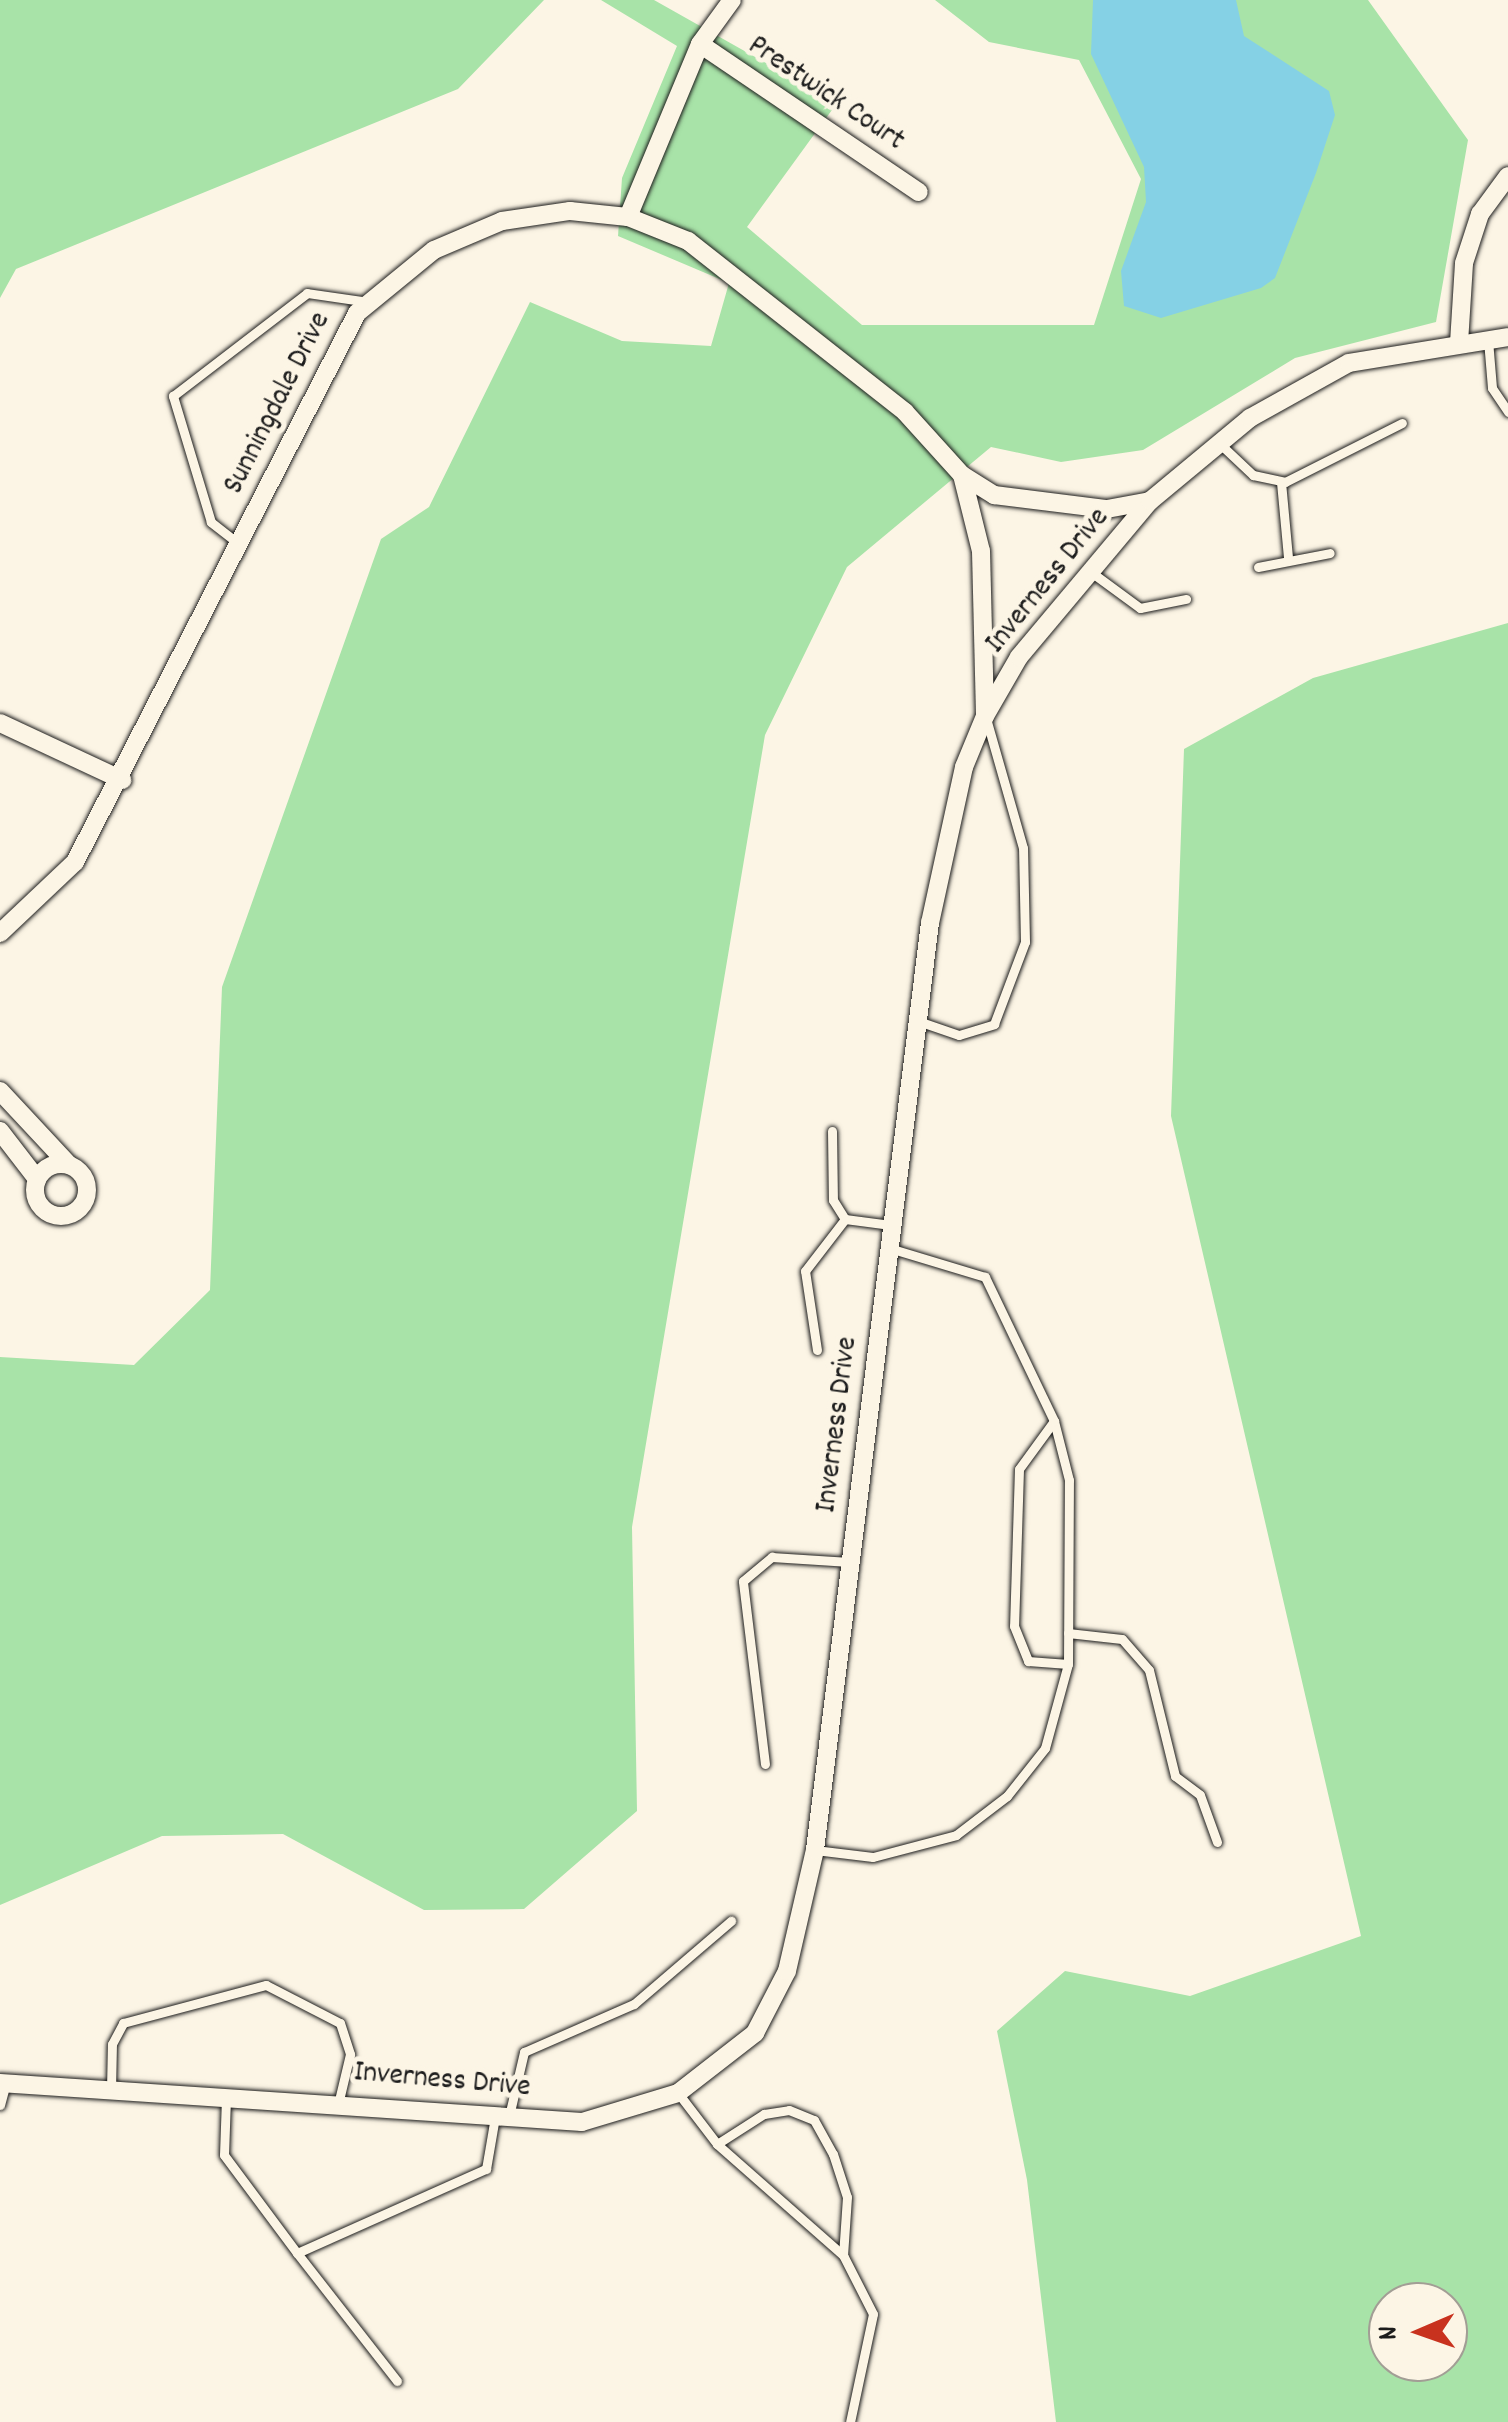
<!DOCTYPE html>
<html>
<head>
<meta charset="utf-8">
<style>
  body { margin:0 }
  #map { position:relative; width:1508px; height:2422px; overflow:hidden; background:#fcf5e5; font-family:Dekko,sans-serif }
  div>[style] { position:absolute }
  .green>* { inset:0; background:#a8e3a8 }
  .water>* { inset:0; background:#85d1e5 }
  .roads { filter:drop-shadow(0 0 2px #1c1c1c) drop-shadow(0 0 2px #1c1c1c) }
  .service>* { height:9px; margin:-4.5px; padding:0 4.5px; transform-origin:4.5px; border-radius:4.5px; background:#fcf5e5 }
  .minor>* { height:18px; margin:-9px; padding:0 9px; transform-origin:9px; border-radius:9px; background:#fcf5e5 }
  .minor>.ring { margin:-9px; padding:0; box-sizing:content-box; background:none; border:18px solid #fcf5e5; border-radius:50% }
  span { translate:-50% -50%; white-space:nowrap; text-align:center; line-height:1.15; -webkit-text-stroke:10px #fcf5e5; paint-order:stroke }
  .street-label { font-size:30px; color:#1c1c1c }
  .north { position:absolute; left:1368px; top:2282px; width:100px; height:100px; box-sizing:border-box; background:#fcf5e5; border:2px solid #a29e95; border-radius:50%; rotate:268deg; font-size:28px; font-weight:700; line-height:40px; text-align:center; color:#1c1c1c }
  .north::after { content:''; display:block; margin:auto; width:35px; height:45px; background:#c8321e; clip-path:polygon(50% 0,100% 100%,50% 72%,0 100%) }
</style>
</head>
<body>
<div id="map">
  <div class="green">
    <i style="clip-path:polygon(0 0,544px 0,458px 89px,16px 269px,0 298px)"></i>
    <i style="clip-path:polygon(601px 0,654px 0,837px 103px,747px 227px,862px 325px,1094px 325px,1141px 179px,1079px 60px,989px 42px,935px 0,1368px 0,1468px 140px,1436px 322px,1295px 358px,1143px 450px,1061px 462px,991px 447px,847px 567px,765px 735px,632px 1527px,637px 1811px,524px 1909px,424px 1910px,283px 1834px,162px 1836px,0 1905px,0 1357px,134px 1365px,210px 1290px,222px 987px,381px 539px,429px 507px,530px 302px,622px 341px,711px 346px,729px 283px,618px 236px,622px 178px,677px 46px)"></i>
    <i style="clip-path:polygon(evenodd,1508px 623px,1508px 2422px,1056px 2422px,1027px 2180px,997px 2031px,1065px 1971px,1190px 1996px,1361px 1936px,1171px 1116px,1184px 749px,1313px 678px,1508px 623px,1388px 2302px,1448px 2302px,1448px 2362px,1388px 2362px,1388px 2302px)"></i>
  </div>
  <div class="water">
    <i style="clip-path:polygon(1093px 0,1236px 0,1244px 36px,1329px 91px,1335px 115px,1316px 173px,1275px 278px,1261px 288px,1161px 318px,1124px 306px,1121px 271px,1146px 202px,1144px 167px,1091px 54px)"></i>
  </div>
  <div class="roads">
    <div class="service">
      <i style="left:1488px;top:340px;width:48px;rotate:85.2deg"></i>
      <i style="left:1492px;top:388px;width:29px;rotate:56deg"></i>
      <i style="left:1219px;top:443px;width:47px;rotate:43.3deg"></i>
      <i style="left:1253px;top:475px;width:33px;rotate:12deg"></i>
      <i style="left:1285px;top:482px;width:131px;rotate:-26.8deg"></i>
      <i style="left:1281px;top:482px;width:75px;rotate:84.7deg"></i>
      <i style="left:239px;top:544px;width:36px;rotate:-142deg"></i>
      <i style="left:211px;top:522px;width:132px;rotate:-106.8deg"></i>
      <i style="left:173px;top:396px;width:169px;rotate:-37.5deg"></i>
      <i style="left:307px;top:293px;width:63px;rotate:8.3deg"></i>
      <i style="left:1258px;top:567px;width:73px;rotate:-11deg"></i>
      <i style="left:1091px;top:572px;width:61px;rotate:36.3deg"></i>
      <i style="left:1140px;top:608px;width:47px;rotate:-11.1deg"></i>
      <i style="left:918px;top:1021px;width:43px;rotate:18.9deg"></i>
      <i style="left:959px;top:1035px;width:37px;rotate:-17deg"></i>
      <i style="left:994px;top:1024px;width:88px;rotate:-69.3deg"></i>
      <i style="left:1025px;top:942px;width:94px;rotate:-91.2deg"></i>
      <i style="left:1023px;top:848px;width:135px;rotate:-105.9deg"></i>
      <i style="left:832px;top:1131px;width:69px;rotate:89.2deg"></i>
      <i style="left:833px;top:1200px;width:22px;rotate:58deg"></i>
      <i style="left:817px;top:1350px;width:80px;rotate:-98.6deg"></i>
      <i style="left:805px;top:1271px;width:66px;rotate:-52.4deg"></i>
      <i style="left:845px;top:1219px;width:46px;rotate:7.4deg"></i>
      <i style="left:1054px;top:1421px;width:59px;rotate:126.1deg"></i>
      <i style="left:1019px;top:1469px;width:157px;rotate:91.8deg"></i>
      <i style="left:1014px;top:1626px;width:38px;rotate:68deg"></i>
      <i style="left:1028px;top:1661px;width:40px;rotate:4.3deg"></i>
      <i style="left:1068px;top:1633px;width:54px;rotate:6.3deg"></i>
      <i style="left:1122px;top:1639px;width:41px;rotate:48.9deg"></i>
      <i style="left:1149px;top:1670px;width:109px;rotate:76.2deg"></i>
      <i style="left:1175px;top:1776px;width:31px;rotate:37deg"></i>
      <i style="left:1200px;top:1795px;width:50px;rotate:70.1deg"></i>
      <i style="left:765px;top:1764px;width:184px;rotate:-96.9deg"></i>
      <i style="left:743px;top:1581px;width:38px;rotate:-40deg"></i>
      <i style="left:772px;top:1557px;width:77px;rotate:3.7deg"></i>
      <i style="left:815px;top:1850px;width:58px;rotate:6.9deg"></i>
      <i style="left:873px;top:1857px;width:86px;rotate:-14.8deg"></i>
      <i style="left:956px;top:1835px;width:64px;rotate:-37.4deg"></i>
      <i style="left:1007px;top:1796px;width:61px;rotate:-51.6deg"></i>
      <i style="left:1045px;top:1748px;width:87px;rotate:-74.7deg"></i>
      <i style="left:1068px;top:1664px;width:184px;rotate:-89.7deg"></i>
      <i style="left:1069px;top:1480px;width:61px;rotate:-104.3deg"></i>
      <i style="left:1054px;top:1421px;width:160px;rotate:-115.6deg"></i>
      <i style="left:985px;top:1277px;width:100px;rotate:-163.2deg"></i>
      <i style="left:111px;top:2090px;width:46px;rotate:-88.8deg"></i>
      <i style="left:112px;top:2044px;width:24px;rotate:-62deg"></i>
      <i style="left:123px;top:2023px;width:148px;rotate:-14.9deg"></i>
      <i style="left:266px;top:1985px;width:83px;rotate:27.2deg"></i>
      <i style="left:340px;top:2023px;width:33px;rotate:72deg"></i>
      <i style="left:350px;top:2054px;width:47px;rotate:103.4deg"></i>
      <i style="left:678px;top:2093px;width:64px;rotate:52.6deg"></i>
      <i style="left:717px;top:2144px;width:56px;rotate:-32.6deg"></i>
      <i style="left:764px;top:2114px;width:25px;rotate:-9deg"></i>
      <i style="left:789px;top:2110px;width:27px;rotate:22deg"></i>
      <i style="left:814px;top:2120px;width:39px;rotate:61deg"></i>
      <i style="left:833px;top:2154px;width:45px;rotate:72deg"></i>
      <i style="left:847px;top:2197px;width:58px;rotate:93.9deg"></i>
      <i style="left:843px;top:2255px;width:66px;rotate:63deg"></i>
      <i style="left:873px;top:2314px;width:110px;rotate:102deg"></i>
      <i style="left:226px;top:2098px;width:57px;rotate:92deg"></i>
      <i style="left:224px;top:2155px;width:122px;rotate:53.3deg"></i>
      <i style="left:0;top:2105px;width:23px;rotate:-75deg"></i>
      <i style="left:509px;top:2116px;width:66px;rotate:-76.8deg"></i>
      <i style="left:524px;top:2052px;width:120px;rotate:-23.6deg"></i>
      <i style="left:634px;top:2004px;width:128px;rotate:-40.6deg"></i>
      <i style="left:717px;top:2144px;width:168px;rotate:41.4deg"></i>
      <i style="left:397px;top:2381px;width:162px;rotate:-128deg"></i>
      <i style="left:297px;top:2253px;width:207px;rotate:-24deg"></i>
      <i style="left:486px;top:2169px;width:53px;rotate:-80.2deg"></i>
    </div>
    <div class="minor">
      <i style="left:700px;top:44px;width:264px;rotate:34.1deg"></i>
      <i style="left:628px;top:217px;width:187px;rotate:-67.4deg"></i>
      <i style="left:700px;top:44px;width:54px;rotate:-54deg"></i>
      <i style="left:1459px;top:343px;width:80px;rotate:-86.4deg"></i>
      <i style="left:1464px;top:263px;width:52px;rotate:-71.9deg"></i>
      <i style="left:1480px;top:214px;width:47px;rotate:-53.6deg"></i>
      <i style="left:962px;top:475px;width:38px;rotate:32deg"></i>
      <i style="left:994px;top:495px;width:114px;rotate:7.1deg"></i>
      <i style="left:1107px;top:509px;width:44px;rotate:-10.5deg"></i>
      <i style="left:0;top:723px;width:135px;rotate:25deg"></i>
      <i style="left:0;top:933px;width:103px;rotate:-43.4deg"></i>
      <i style="left:75px;top:862px;width:617px;rotate:-62.81deg"></i>
      <i style="left:357px;top:313px;width:99px;rotate:-39.3deg"></i>
      <i style="left:434px;top:250px;width:74px;rotate:-23.1deg"></i>
      <i style="left:502px;top:221px;width:69px;rotate:-8.4deg"></i>
      <i style="left:570px;top:211px;width:58px;rotate:5.9deg"></i>
      <i style="left:628px;top:217px;width:65px;rotate:21.8deg"></i>
      <i style="left:688px;top:241px;width:276px;rotate:38.2deg"></i>
      <i style="left:905px;top:412px;width:85px;rotate:47.9deg"></i>
      <i style="left:962px;top:475px;width:78px;rotate:76deg"></i>
      <i style="left:981px;top:551px;width:163px;rotate:88.6deg"></i>
      <i style="left:0;top:1091px;width:100px;rotate:47deg"></i>
      <i style="left:0;top:1131px;width:61px;rotate:52.4deg"></i>
      <i class="ring" style="left:35px;top:1164px;width:34px;height:34px"></i>
      <i style="left:0;top:2083px;width:583px;rotate:3.83deg"></i>
      <i style="left:582px;top:2122px;width:100px;rotate:-16.8deg"></i>
      <i style="left:678px;top:2093px;width:98px;rotate:-37.9deg"></i>
      <i style="left:755px;top:2033px;width:70px;rotate:-62.7deg"></i>
      <i style="left:787px;top:1971px;width:124px;rotate:-77deg"></i>
      <i style="left:815px;top:1850px;width:934px;rotate:-82.93deg"></i>
      <i style="left:930px;top:923px;width:160px;rotate:-77.7deg"></i>
      <i style="left:964px;top:767px;width:55px;rotate:-67.6deg"></i>
      <i style="left:985px;top:716px;width:68px;rotate:-60deg"></i>
      <i style="left:1019px;top:657px;width:204px;rotate:-50deg"></i>
      <i style="left:1150px;top:501px;width:130px;rotate:-39.7deg"></i>
      <i style="left:1250px;top:418px;width:113px;rotate:-29.1deg"></i>
      <i style="left:1349px;top:363px;width:161px;rotate:-9.3deg"></i>
    </div>
  </div>
  <div class="street-label">
    <span style="left:825px;top:95px;rotate:34deg">Prestwick Court</span>
    <span style="left:279px;top:404px;rotate:-63deg">Sunningdale Drive</span>
    <span style="left:1049px;top:582px;rotate:-51deg">Inverness Drive</span>
    <span style="left:839px;top:1425px;rotate:-83deg">Inverness Drive</span>
    <span style="left:442px;top:2082px;rotate:5deg">Inverness Drive</span>
  </div>
  <div class="north">N</div>
</div>
</body>
</html>
